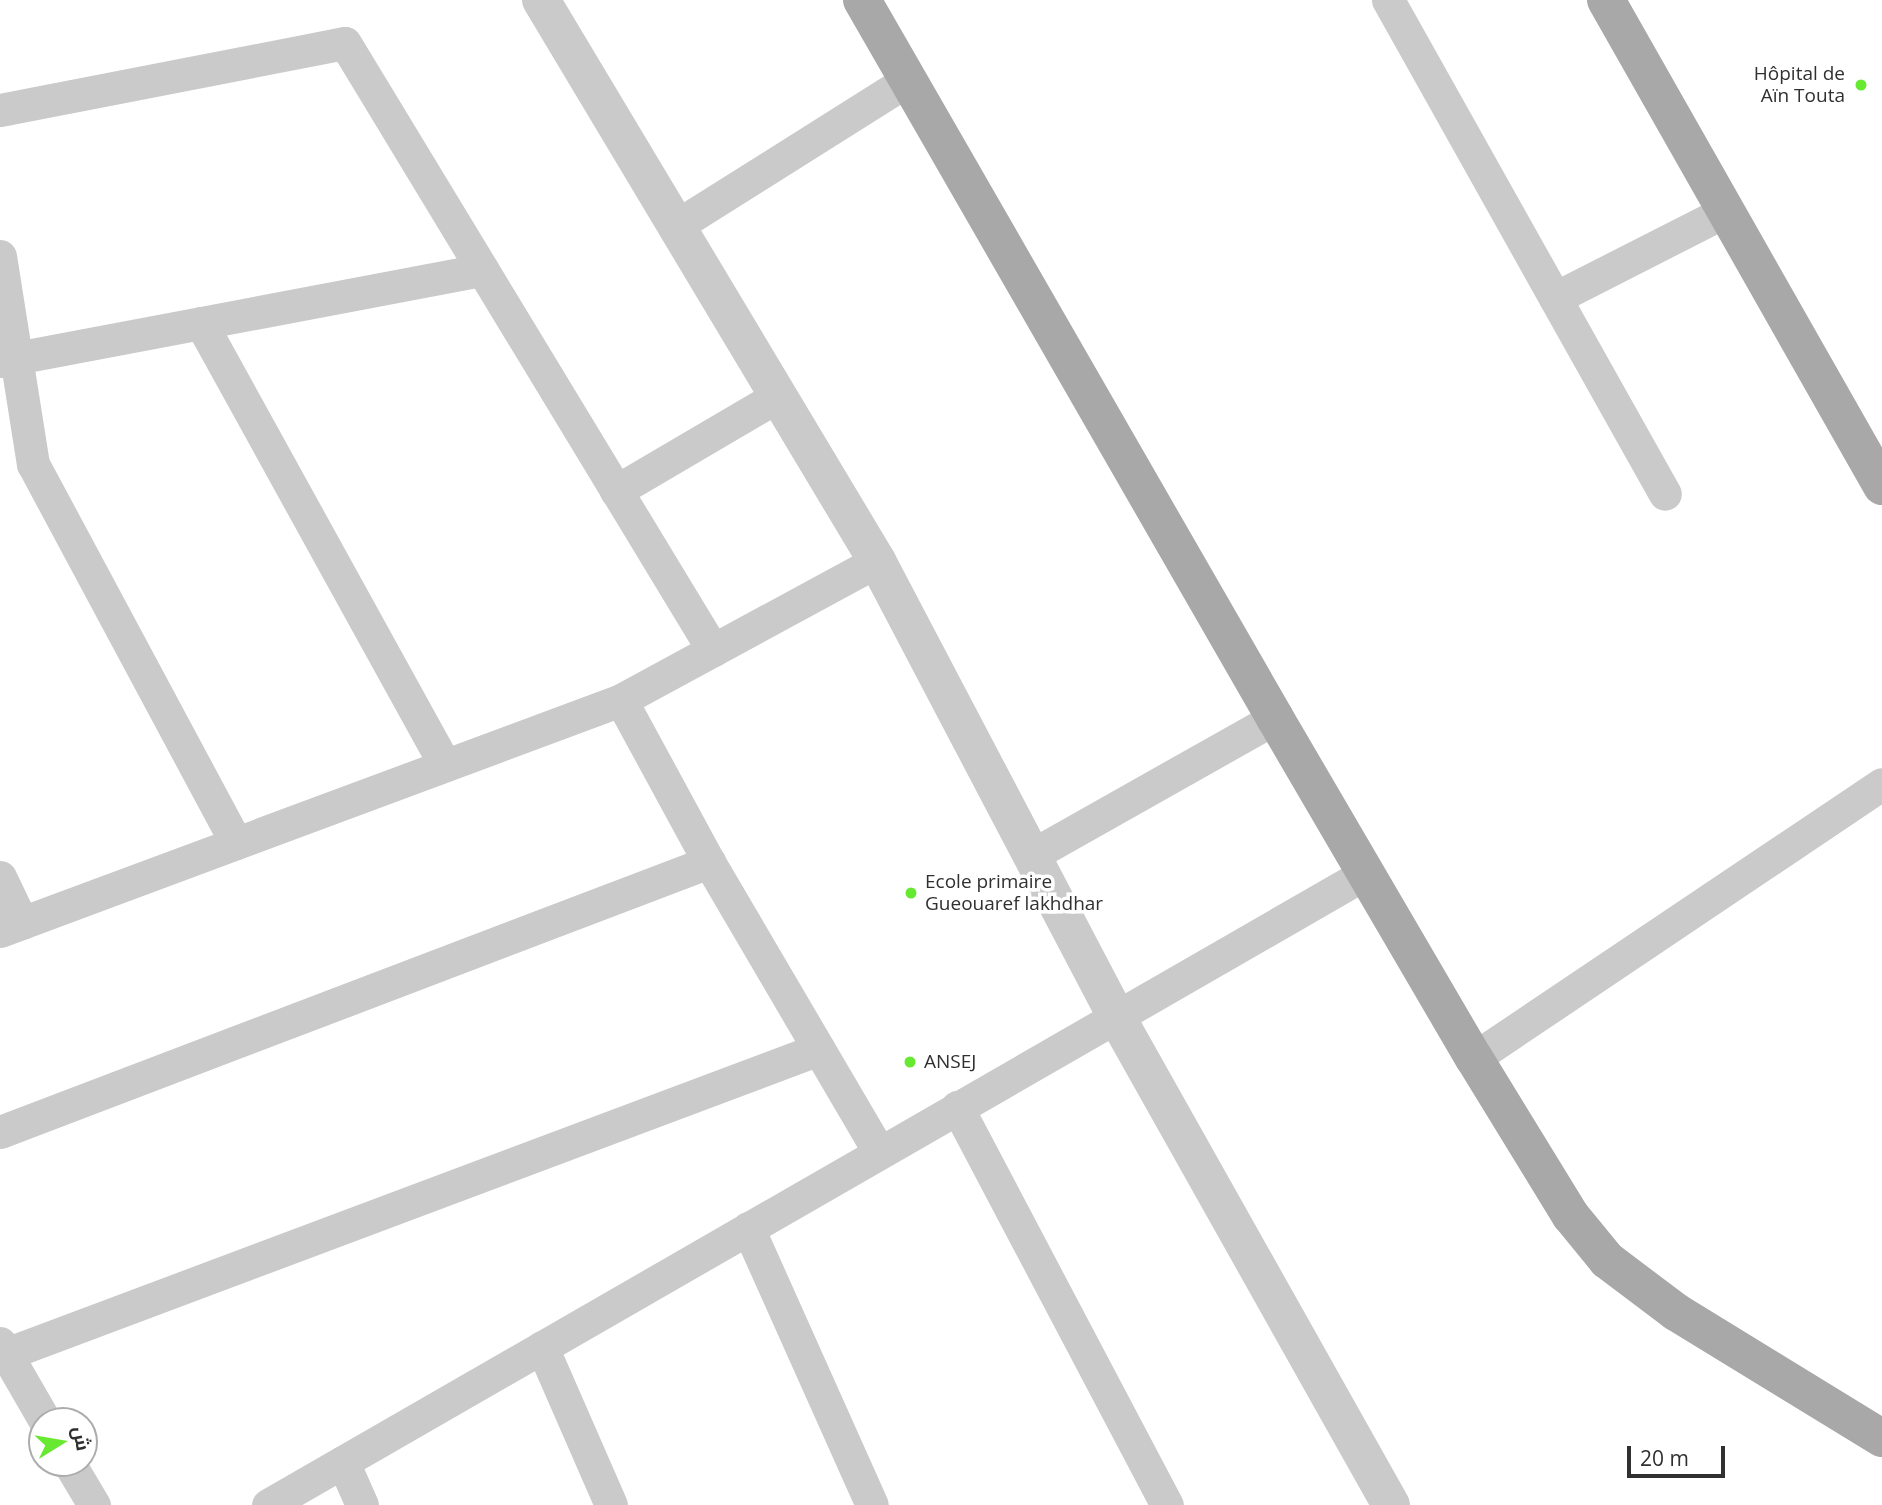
<!DOCTYPE html>
<html>
<head>
<meta charset="utf-8">
<style>
  body { margin:0 }
  #map { position:relative; width:1882px; height:1505px; overflow:hidden; background:#fff; font-family:"Open Sans",Cairo,sans-serif }
  div>[style] { position:absolute }
  .minor>* { height:33px; margin:-16.5px; padding:0 16.5px; transform-origin:16.5px; border-radius:16.5px; background:#cacaca }
  .tertiary>* { height:38px; margin:-19px; padding:0 19px; transform-origin:19px; border-radius:19px; background:#cacaca }
  .primary>* { height:38px; margin:-19px; padding:0 19px; transform-origin:19px; border-radius:19px; background:#a8a8a8 }
  .dots>* { width:19px; height:19px; translate:-50% -50%; box-sizing:border-box; border:4px solid #fff; border-radius:50% }
  span { translate:-50% -50%; white-space:nowrap; text-align:center; line-height:1.15; -webkit-text-stroke:7px #fff; paint-order:stroke }
  .poi-label { font-size:19px; color:#303030 }
  .right { translate:-100% -50%; text-align:right }
  .left { translate:0 -50%; text-align:left }
  .north { position:absolute; left:28px; top:1407px; width:70px; height:70px; box-sizing:border-box; background:#fff; border:2px solid #acacac; border-radius:50%; rotate:79deg; font-size:19px; font-weight:700; line-height:28px; text-align:center; color:#303030 }
  .north::after { content:''; display:block; margin:auto; width:24px; height:32px; background:#68e931; clip-path:polygon(50% 0,100% 100%,50% 72%,0 100%) }
  .scale { position:absolute; left:1627px; top:1446px; width:98px; height:32px; box-sizing:border-box; border:4px solid #303030; border-top:0; padding-left:9px; font-size:21px; line-height:24px; white-space:nowrap; color:#303030; -webkit-text-stroke:5px #fff; paint-order:stroke }
</style>
</head>
<body>
<div id="map">
  <div class="minor">
    <i style="left:1388px;top:0;width:566px;rotate:60.72deg"></i>
    <i style="left:0;top:110px;width:351px;rotate:-11deg"></i>
    <i style="left:345px;top:43px;width:710px;rotate:58.77deg"></i>
    <i style="left:676px;top:226px;width:274px;rotate:-32.2deg"></i>
    <i style="left:0;top:256px;width:211px;rotate:81deg"></i>
    <i style="left:33px;top:464px;width:430px;rotate:61.8deg"></i>
    <i style="left:1555px;top:298px;width:192px;rotate:-27deg"></i>
    <i style="left:201px;top:323px;width:505px;rotate:61.1deg"></i>
    <i style="left:0;top:361px;width:491px;rotate:-10.7deg"></i>
    <i style="left:616px;top:491px;width:188px;rotate:-30.4deg"></i>
    <i style="left:1032px;top:855px;width:279px;rotate:-29.4deg"></i>
    <i style="left:709px;top:862px;width:184px;rotate:-118.5deg"></i>
    <i style="left:621px;top:700px;width:291px;rotate:-28.5deg"></i>
    <i style="left:0;top:877px;width:51px;rotate:64.4deg"></i>
    <i style="left:0;top:931px;width:663px;rotate:-20.4deg"></i>
    <i style="left:1474px;top:1058px;width:491px;rotate:-33.9deg"></i>
    <i style="left:957px;top:1107px;width:450px;rotate:62.2deg"></i>
    <i style="left:0;top:1132px;width:759px;rotate:-20.85deg"></i>
    <i style="left:709px;top:862px;width:336px;rotate:59.6deg"></i>
    <i style="left:748px;top:1228px;width:303px;rotate:65.9deg"></i>
    <i style="left:0;top:1343px;width:90px;rotate:60deg"></i>
    <i style="left:542px;top:1347px;width:172px;rotate:66.4deg"></i>
    <i style="left:6px;top:1354px;width:868px;rotate:-20.56deg"></i>
    <i style="left:343px;top:1462px;width:47px;rotate:66.2deg"></i>
    <i style="left:69px;top:1463px;width:49px;rotate:59.2deg"></i>
    <i style="left:268px;top:1505px;width:1267px;rotate:-29.92deg"></i>
  </div>
  <div class="tertiary">
    <i style="left:541px;top:0;width:654px;rotate:59.08deg"></i>
    <i style="left:877px;top:561px;width:514px;rotate:62.29deg"></i>
    <i style="left:1116px;top:1016px;width:561px;rotate:60.65deg"></i>
  </div>
  <div class="primary">
    <i style="left:862px;top:0;width:828px;rotate:60.09deg"></i>
    <i style="left:1275px;top:718px;width:394px;rotate:59.7deg"></i>
    <i style="left:1474px;top:1058px;width:185px;rotate:58.5deg"></i>
    <i style="left:1571px;top:1216px;width:57px;rotate:50.7deg"></i>
    <i style="left:1607px;top:1260px;width:86px;rotate:37deg"></i>
    <i style="left:1676px;top:1312px;width:241px;rotate:31.5deg"></i>
    <i style="left:1606px;top:0;width:559px;rotate:60.41deg"></i>
  </div>
  <div class="dots">
    <i style="left:1861px;top:85px;background:#68e931"></i>
    <i style="left:911px;top:893px;background:#68e931"></i>
    <i style="left:910px;top:1062px;background:#68e931"></i>
  </div>
  <div class="poi-label">
    <span class="right" style="left:1845px;top:85px">Hôpital de<br>Aïn Touta</span>
    <span class="left" style="left:925px;top:893px">Ecole primaire<br>Gueouaref lakhdhar</span>
    <span class="left" style="left:924px;top:1062px">ANSEJ</span>
  </div>
  <div class="north">ش</div>
  <div class="scale">20 m</div>
</div>
</body>
</html>
